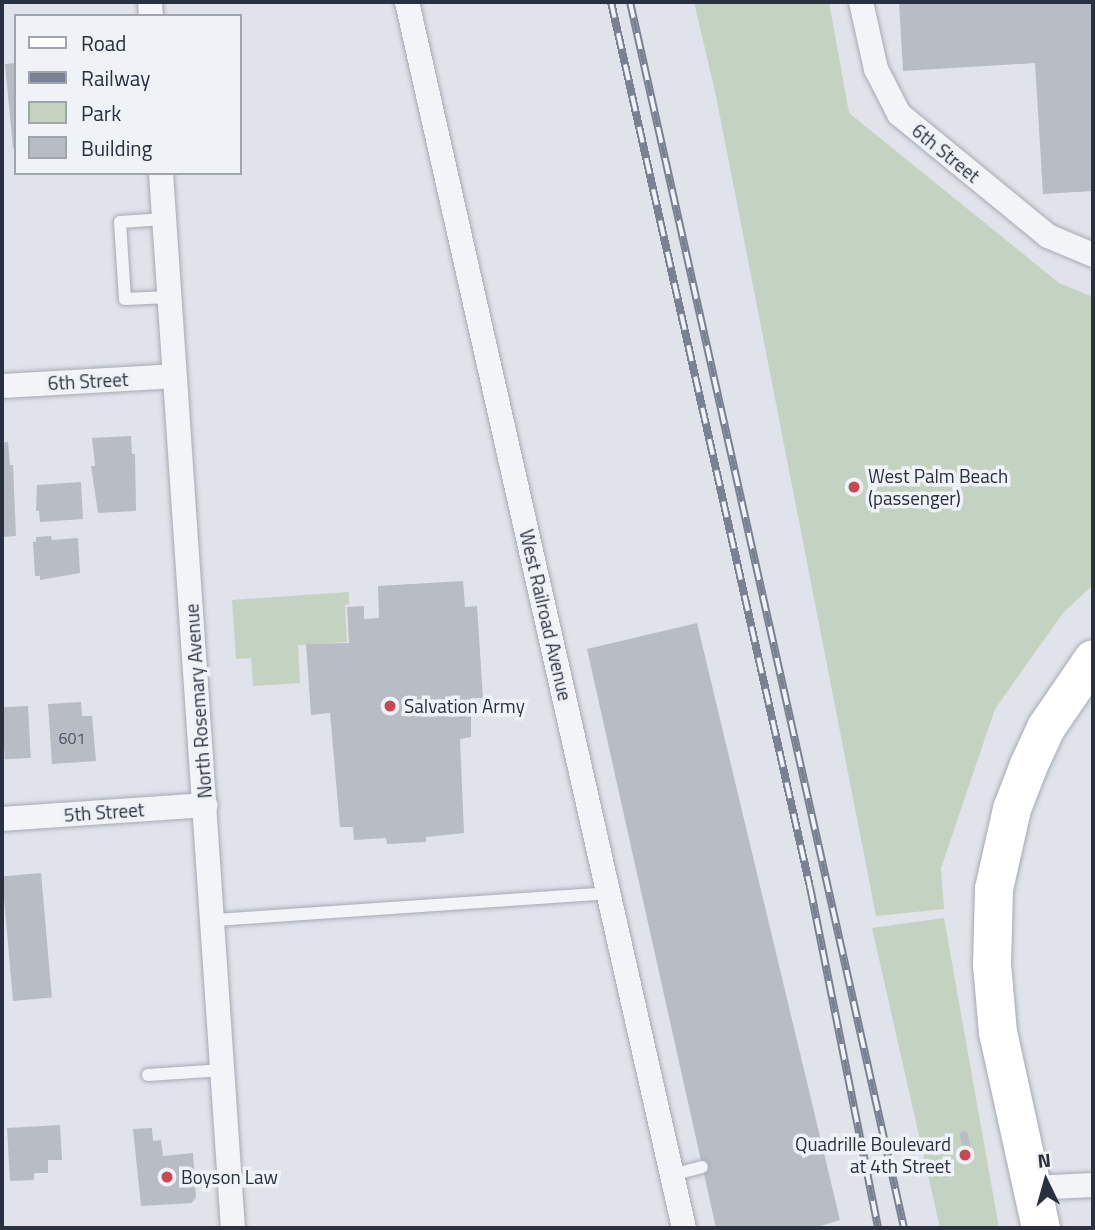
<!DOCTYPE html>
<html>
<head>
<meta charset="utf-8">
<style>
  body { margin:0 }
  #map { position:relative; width:1095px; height:1230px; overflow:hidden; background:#e0e3e9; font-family:"Titillium Web",sans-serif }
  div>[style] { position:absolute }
  .green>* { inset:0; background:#c4d2c1 }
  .building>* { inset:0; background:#b7bcc5; transform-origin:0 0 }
  .roads { filter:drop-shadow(0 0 2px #a5aab3) drop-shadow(0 0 2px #a5aab3) }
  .service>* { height:12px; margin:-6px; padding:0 6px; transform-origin:6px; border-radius:6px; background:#f2f4f7 }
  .minor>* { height:24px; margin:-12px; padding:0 12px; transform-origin:12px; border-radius:12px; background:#f2f4f7 }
  .primary>* { height:38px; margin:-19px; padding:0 19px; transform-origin:19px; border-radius:19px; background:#fff }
  .rail>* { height:8px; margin-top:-4px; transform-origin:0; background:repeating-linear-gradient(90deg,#eff2f6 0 16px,#7a8192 0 32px); box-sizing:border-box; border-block:2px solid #7a8192 }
  .dots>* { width:19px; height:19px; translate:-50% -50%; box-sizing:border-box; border:4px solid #eff2f6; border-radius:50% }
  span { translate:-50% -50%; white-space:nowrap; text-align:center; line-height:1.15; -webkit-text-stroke:7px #eff2f6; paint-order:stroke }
  .number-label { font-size:16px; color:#4c5361 }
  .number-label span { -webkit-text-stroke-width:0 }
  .street-label { font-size:19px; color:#293040 }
  .poi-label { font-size:19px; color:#293040 }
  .left { translate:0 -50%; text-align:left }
  .right { translate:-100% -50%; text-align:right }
  .frame { position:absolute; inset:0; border:4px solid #293040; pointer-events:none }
  .legend { position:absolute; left:14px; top:14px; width:228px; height:161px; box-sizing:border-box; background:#eff2f6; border:2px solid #a0a4ad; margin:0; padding:9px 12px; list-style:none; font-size:21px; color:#293040 }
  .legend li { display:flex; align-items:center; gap:14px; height:35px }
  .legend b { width:35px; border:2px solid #a0a4ad }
  .north { position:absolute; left:1011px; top:1146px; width:70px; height:70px; -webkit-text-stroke:5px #eff2f6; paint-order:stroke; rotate:355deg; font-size:19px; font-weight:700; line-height:28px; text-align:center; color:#293040 }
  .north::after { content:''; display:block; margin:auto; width:24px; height:32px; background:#293040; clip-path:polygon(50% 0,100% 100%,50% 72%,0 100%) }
</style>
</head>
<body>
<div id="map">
  <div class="green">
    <i style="clip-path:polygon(694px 2px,829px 2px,849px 113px,1059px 283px,1093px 297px,1093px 585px,1063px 613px,995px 709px,941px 868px,944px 909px,876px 916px,716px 96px)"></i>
    <i style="clip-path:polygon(349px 592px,349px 604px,345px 605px,347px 642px,298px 645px,300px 683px,253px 686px,251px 658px,236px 659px,232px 600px)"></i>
    <i style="clip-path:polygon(944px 918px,996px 1211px,999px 1228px,940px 1228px,872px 928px)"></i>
  </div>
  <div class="building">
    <i style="clip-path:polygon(899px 2px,1093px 2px,1093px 191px,1043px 194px,1035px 63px,903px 71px)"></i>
    <i style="clip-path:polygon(16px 63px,16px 148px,13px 148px,5px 64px)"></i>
    <i style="clip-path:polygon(131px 436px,132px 454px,135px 454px,136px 511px,98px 513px,91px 466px,95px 466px,92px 438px)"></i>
    <i style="clip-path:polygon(8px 442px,10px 465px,13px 465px,16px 536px,2px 537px,2px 443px)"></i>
    <i style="clip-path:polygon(81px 482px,83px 519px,40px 522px,39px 511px,36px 511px,37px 485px)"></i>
    <i style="clip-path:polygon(51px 536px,52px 540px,78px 538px,80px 573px,40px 580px,40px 576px,35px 576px,33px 542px,36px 542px,36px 537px)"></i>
    <i style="clip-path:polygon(463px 581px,465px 607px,477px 606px,483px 698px,471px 698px,471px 737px,460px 739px,464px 833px,426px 837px,426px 842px,387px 844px,386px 838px,354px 840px,353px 827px,340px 827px,330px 713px,311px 715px,306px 644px,349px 643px,347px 607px,364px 606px,364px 619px,379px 618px,378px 586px)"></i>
    <i style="clip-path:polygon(697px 623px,840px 1220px,814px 1228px,716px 1228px,587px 649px)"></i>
    <i style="clip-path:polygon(81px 702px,82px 716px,92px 716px,96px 761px,52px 764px,48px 704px)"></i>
    <i style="left:28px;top:706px;width:52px;height:26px;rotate:87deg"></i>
    <i style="left:41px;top:873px;width:125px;height:39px;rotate:85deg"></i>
    <i style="clip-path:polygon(60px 1125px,62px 1160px,48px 1160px,48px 1173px,34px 1173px,34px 1180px,10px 1181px,7px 1128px)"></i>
    <i style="clip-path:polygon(152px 1128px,153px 1141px,161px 1140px,163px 1156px,193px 1153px,196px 1197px,192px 1203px,141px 1206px,133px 1129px)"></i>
    <i style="left:967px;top:1131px;width:19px;height:8px;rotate:78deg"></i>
  </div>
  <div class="roads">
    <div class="service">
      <i style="left:164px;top:219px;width:44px;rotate:176.1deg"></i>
      <i style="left:120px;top:222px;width:77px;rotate:86.3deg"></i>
      <i style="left:125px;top:299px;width:44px;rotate:-2.6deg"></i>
      <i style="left:214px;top:920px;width:396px;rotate:-3.9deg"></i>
      <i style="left:148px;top:1075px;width:75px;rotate:-3.8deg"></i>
      <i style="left:672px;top:1175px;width:31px;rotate:-15deg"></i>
    </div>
    <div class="minor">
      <i style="left:150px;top:2px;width:14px;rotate:86deg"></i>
      <i style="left:407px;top:2px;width:1257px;rotate:77.27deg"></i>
      <i style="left:861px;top:2px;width:69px;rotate:77.4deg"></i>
      <i style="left:876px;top:69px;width:51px;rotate:62.9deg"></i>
      <i style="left:899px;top:114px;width:193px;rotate:39.3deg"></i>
      <i style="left:1048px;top:236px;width:49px;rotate:22.9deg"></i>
      <i style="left:161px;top:173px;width:1057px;rotate:86.1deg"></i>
      <i style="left:2px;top:386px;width:172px;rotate:-3.3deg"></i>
      <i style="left:2px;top:819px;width:204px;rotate:-3.9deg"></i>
      <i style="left:1032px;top:1188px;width:61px;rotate:-2.8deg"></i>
    </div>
    <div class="primary">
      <i style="left:1041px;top:1228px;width:200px;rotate:-102.4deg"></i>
      <i style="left:998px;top:1033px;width:68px;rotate:-95deg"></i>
      <i style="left:992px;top:965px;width:76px;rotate:-88.5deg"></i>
      <i style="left:994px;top:889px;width:82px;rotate:-77.3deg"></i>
      <i style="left:1012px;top:809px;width:47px;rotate:-68.9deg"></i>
      <i style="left:1029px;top:765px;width:41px;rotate:-65.3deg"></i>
      <i style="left:1046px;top:728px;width:83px;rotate:-55.7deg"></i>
    </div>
  </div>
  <div class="rail">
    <i style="left:611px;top:2px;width:907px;rotate:77.33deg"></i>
    <i style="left:810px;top:887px;width:348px;rotate:78.7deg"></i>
    <i style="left:630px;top:2px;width:1256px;rotate:77.4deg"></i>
  </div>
  <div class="dots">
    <i style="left:854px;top:487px;background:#cb4753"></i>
    <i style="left:390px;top:706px;background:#cb4753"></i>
    <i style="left:965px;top:1155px;background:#cb4753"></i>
    <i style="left:167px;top:1177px;background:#cb4753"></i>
  </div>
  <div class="number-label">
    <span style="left:72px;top:738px">601</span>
  </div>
  <div class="street-label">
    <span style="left:946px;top:153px;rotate:39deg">6th Street</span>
    <span style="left:88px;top:381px;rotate:-3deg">6th Street</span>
    <span style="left:546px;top:615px;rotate:77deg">West Railroad Avenue</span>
    <span style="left:198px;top:701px;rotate:-94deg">North Rosemary Avenue</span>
    <span style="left:104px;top:812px;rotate:-4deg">5th Street</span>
  </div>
  <div class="poi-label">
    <span class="left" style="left:868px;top:487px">West Palm Beach<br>(passenger)</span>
    <span class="left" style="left:404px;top:706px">Salvation Army</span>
    <span class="right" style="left:951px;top:1155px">Quadrille Boulevard<br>at 4th Street</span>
    <span class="left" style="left:181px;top:1177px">Boyson Law</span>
  </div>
  <div class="frame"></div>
  <ul class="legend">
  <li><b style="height:9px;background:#fff"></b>Road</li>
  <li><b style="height:9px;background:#7a8192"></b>Railway</li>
  <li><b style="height:19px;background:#c4d2c1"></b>Park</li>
  <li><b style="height:19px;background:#b7bcc5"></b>Building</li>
  </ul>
  <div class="north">N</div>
</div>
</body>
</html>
